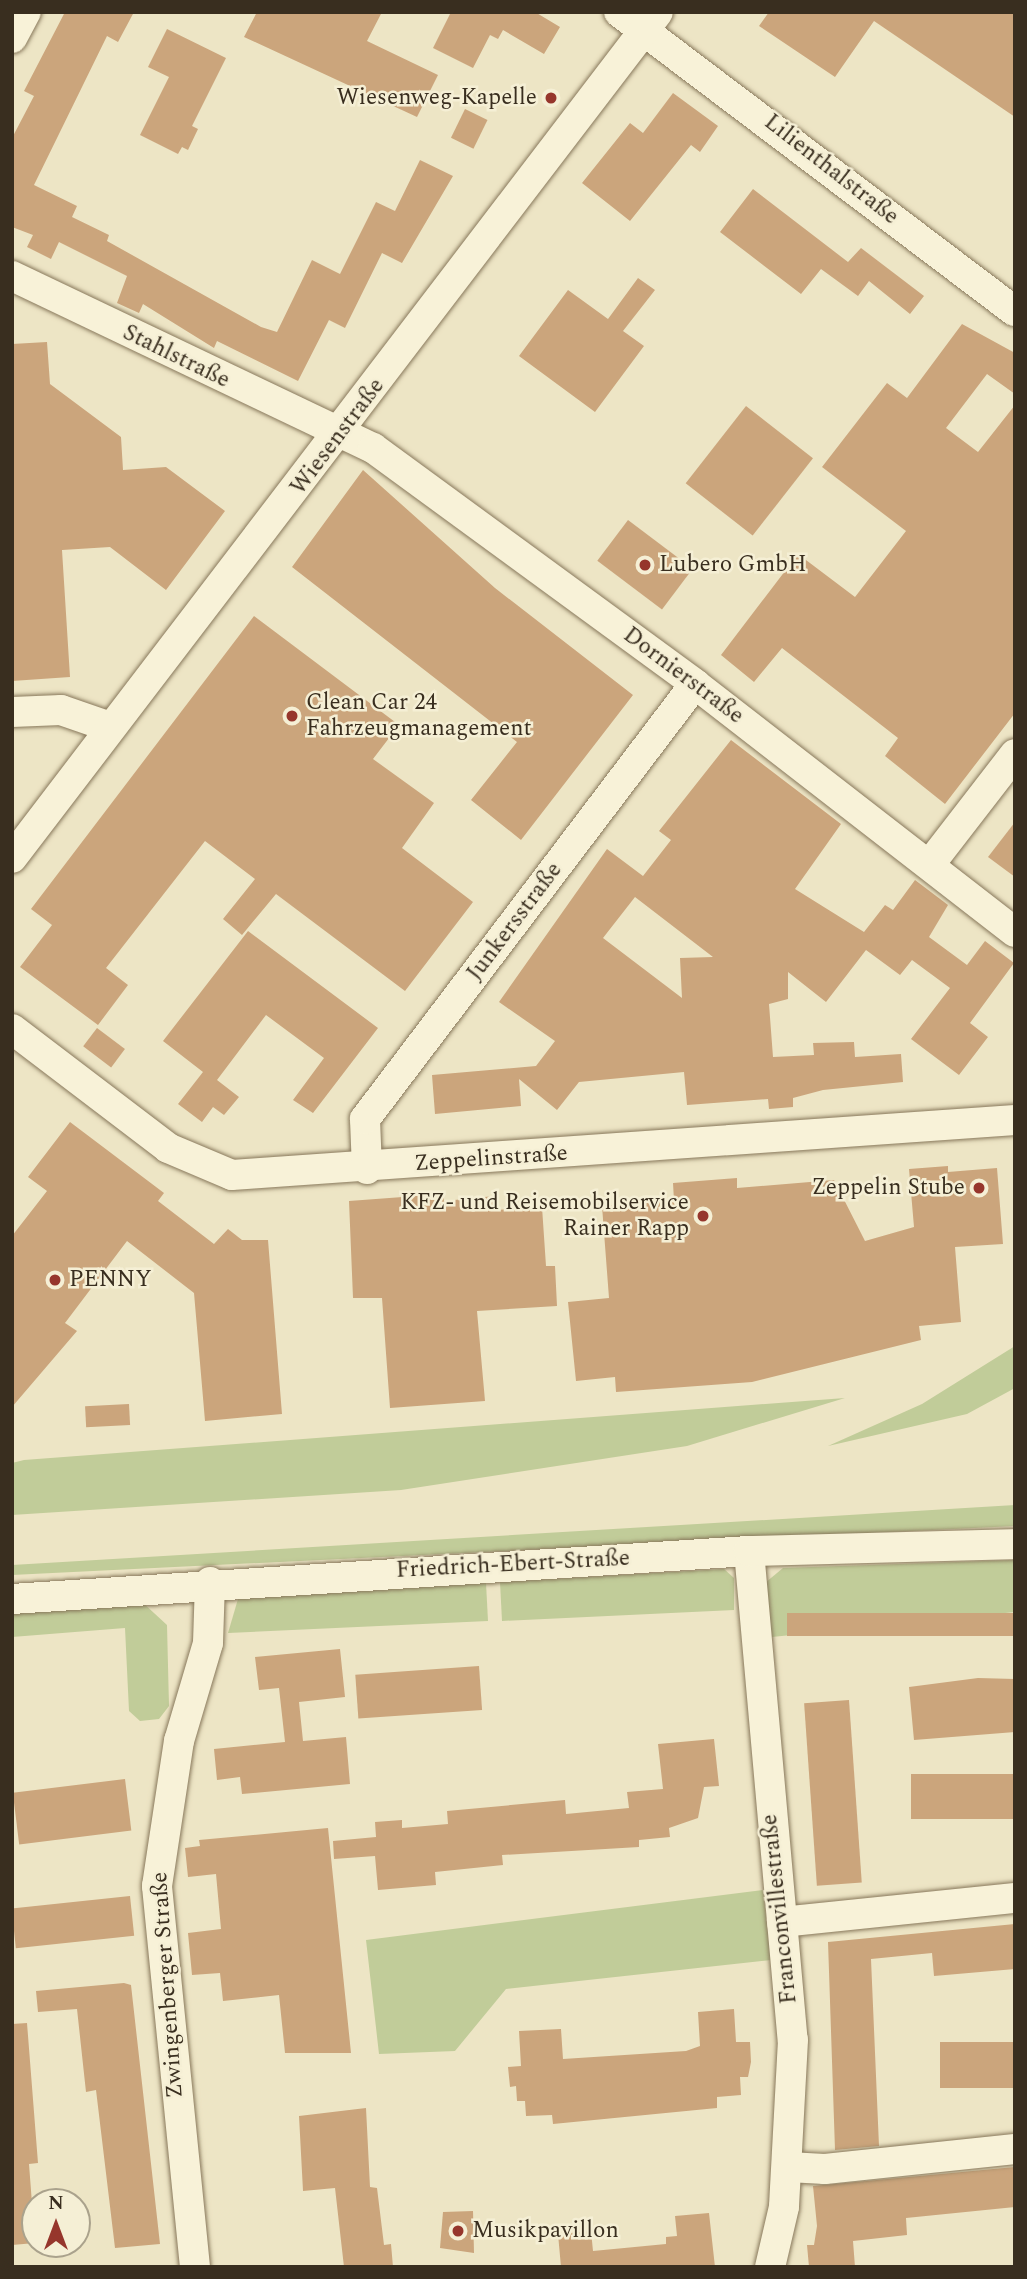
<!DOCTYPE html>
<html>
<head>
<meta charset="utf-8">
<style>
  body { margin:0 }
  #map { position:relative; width:1027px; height:2279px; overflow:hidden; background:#ede5c5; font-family:Spectral,serif }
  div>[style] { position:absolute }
  .green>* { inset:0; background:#c1cc99 }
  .building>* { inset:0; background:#cba57c; transform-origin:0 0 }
  .roads { filter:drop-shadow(0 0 2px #88785b) drop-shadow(0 0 2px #88785b) }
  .minor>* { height:30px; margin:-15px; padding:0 15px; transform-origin:15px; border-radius:15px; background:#f8f2d8 }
  .dots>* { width:19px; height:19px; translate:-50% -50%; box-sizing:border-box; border:4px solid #f5efd5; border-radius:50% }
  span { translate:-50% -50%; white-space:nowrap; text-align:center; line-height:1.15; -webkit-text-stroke:5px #f5efd5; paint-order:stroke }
  .poi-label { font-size:23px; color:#392e1f }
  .right { translate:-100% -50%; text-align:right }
  .left { translate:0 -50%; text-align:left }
  .street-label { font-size:23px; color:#392e1f }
  .frame { position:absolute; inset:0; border:14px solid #392e1f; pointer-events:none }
  .north { position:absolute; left:21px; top:2188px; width:70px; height:70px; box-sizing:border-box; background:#f5efd5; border:2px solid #aaa28c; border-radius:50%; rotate:0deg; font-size:19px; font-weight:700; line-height:28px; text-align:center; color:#392e1f }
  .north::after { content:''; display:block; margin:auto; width:24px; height:32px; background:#96362c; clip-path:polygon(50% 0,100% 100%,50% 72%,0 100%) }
</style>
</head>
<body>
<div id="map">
  <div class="green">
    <i style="clip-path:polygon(1015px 1346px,1015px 1388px,967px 1414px,828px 1446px,922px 1404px)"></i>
    <i style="clip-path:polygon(845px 1398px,687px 1446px,401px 1490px,12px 1515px,12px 1463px,24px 1460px)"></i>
    <i style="clip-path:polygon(1015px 1505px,1015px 1526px,12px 1575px,12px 1565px)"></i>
    <i style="clip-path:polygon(1015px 1560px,1015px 1612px,772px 1637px,765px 1583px,783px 1568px)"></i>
    <i style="clip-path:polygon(724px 1569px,734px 1578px,734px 1610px,502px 1621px,500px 1582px)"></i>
    <i style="clip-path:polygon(486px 1583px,488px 1621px,228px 1633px,238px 1599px)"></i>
    <i style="clip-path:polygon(141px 1601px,167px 1625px,169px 1706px,159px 1719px,140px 1721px,129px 1711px,125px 1628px,12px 1637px,12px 1612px)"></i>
    <i style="clip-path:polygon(763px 1890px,771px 1960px,506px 1989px,455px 2051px,379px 2054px,366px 1940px)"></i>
  </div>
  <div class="building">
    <i style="clip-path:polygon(65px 12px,134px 12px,118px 42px,107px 36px,34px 185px,77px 206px,72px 217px,109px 235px,107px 241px,261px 327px,277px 332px,312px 260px,340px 274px,376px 202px,395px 211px,420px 160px,453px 176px,402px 263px,382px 253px,345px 328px,329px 320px,298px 381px,217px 341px,214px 348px,143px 304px,139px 313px,117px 303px,127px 276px,59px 242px,51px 259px,27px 247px,33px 235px,12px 227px,12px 138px,34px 96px,24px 91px)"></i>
    <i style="clip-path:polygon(257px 12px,382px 12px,367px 41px,438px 75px,417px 117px,244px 37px)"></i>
    <i style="clip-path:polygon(451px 12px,535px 12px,560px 27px,544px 54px,503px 30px,498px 39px,490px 35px,473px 68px,433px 48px)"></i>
    <i style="clip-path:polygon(769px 12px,1015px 12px,1015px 117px,874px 21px,835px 77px,759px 26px)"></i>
    <i style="clip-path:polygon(167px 29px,226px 58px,192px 126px,198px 129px,188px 150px,182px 147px,178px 154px,140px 135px,169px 77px,148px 67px)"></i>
    <i style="clip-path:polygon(673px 93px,718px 126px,700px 152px,691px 145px,630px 221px,582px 183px,630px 123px,643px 133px)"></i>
    <i style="left:465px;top:109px;width:25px;height:32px;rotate:26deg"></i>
    <i style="clip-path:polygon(753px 189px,848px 262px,861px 248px,924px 296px,910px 314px,869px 281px,858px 296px,821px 269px,801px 294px,720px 232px)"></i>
    <i style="clip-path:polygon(638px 278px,655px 290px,623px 331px,644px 346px,595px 412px,519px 356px,568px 290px,608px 319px)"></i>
    <i style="clip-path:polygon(962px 324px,1015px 353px,1015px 394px,987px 374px,946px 428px,978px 452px,1015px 405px,1015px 713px,945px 804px,885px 756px,898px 738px,782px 648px,754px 682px,721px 655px,798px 554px,855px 597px,906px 531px,822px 467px,887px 383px,907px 398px)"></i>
    <i style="clip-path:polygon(47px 342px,50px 384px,121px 437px,123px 470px,166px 467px,225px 511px,166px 590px,110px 547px,62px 550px,70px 677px,12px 681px,12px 344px)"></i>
    <i style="left:746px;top:406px;width:85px;height:98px;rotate:38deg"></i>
    <i style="clip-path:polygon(363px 470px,495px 588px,633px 695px,521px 840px,471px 800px,517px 742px,292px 567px)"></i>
    <i style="left:628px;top:520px;width:81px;height:51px;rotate:37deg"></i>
    <i style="clip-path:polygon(254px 616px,399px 725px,373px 759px,434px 803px,402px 848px,473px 902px,405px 991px,276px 894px,242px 935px,223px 919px,255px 879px,205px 841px,106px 968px,128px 985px,98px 1025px,20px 967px,52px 925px,31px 909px)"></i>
    <i style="clip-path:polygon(evenodd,731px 740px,841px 824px,795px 889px,864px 932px,885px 905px,893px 910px,915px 880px,948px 905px,929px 937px,967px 965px,985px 941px,1014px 963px,970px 1023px,988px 1037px,959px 1075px,911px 1039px,950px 988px,912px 960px,900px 975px,866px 950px,826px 1002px,788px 972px,788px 999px,769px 1004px,773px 1057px,814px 1055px,813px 1043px,854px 1042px,855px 1057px,901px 1054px,903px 1082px,823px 1090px,793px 1098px,793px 1107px,769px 1109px,768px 1099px,687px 1105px,684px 1072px,579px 1082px,557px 1110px,519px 1079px,521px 1106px,435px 1114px,432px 1075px,536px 1066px,555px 1041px,499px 1002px,607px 849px,643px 876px,671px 840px,659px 831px,731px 740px,635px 897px,713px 957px,680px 958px,682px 998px,603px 938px,635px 897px)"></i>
    <i style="clip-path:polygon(1015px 822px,1015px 877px,988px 857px)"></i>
    <i style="clip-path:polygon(248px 931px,378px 1028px,313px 1113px,293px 1100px,324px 1058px,266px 1015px,217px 1080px,239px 1097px,224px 1115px,213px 1107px,202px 1122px,178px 1104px,203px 1072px,163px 1041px)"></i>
    <i style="left:97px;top:1028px;width:35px;height:23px;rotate:37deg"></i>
    <i style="clip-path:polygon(70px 1122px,164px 1193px,158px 1201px,214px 1244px,228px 1229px,242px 1240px,268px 1240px,282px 1414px,205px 1421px,194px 1293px,127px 1241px,65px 1323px,77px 1331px,12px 1407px,12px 1236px,47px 1191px,28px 1177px)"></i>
    <i style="clip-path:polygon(948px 1166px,948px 1172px,997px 1168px,1003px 1244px,955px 1247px,961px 1322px,919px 1326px,921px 1340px,752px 1382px,616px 1392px,615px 1377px,576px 1381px,568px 1302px,609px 1298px,602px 1206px,674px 1201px,673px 1183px,737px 1178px,737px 1188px,834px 1180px,865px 1241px,914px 1227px,909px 1169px)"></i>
    <i style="clip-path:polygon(443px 1194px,444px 1201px,495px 1196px,496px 1210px,542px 1207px,546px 1266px,555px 1266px,557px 1306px,477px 1311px,485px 1401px,390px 1408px,382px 1298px,353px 1298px,349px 1201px)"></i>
    <i style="left:129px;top:1404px;width:21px;height:44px;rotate:87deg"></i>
    <i style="left:1015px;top:1613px;width:23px;height:228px;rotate:90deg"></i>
    <i style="clip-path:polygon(340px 1649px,345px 1697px,299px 1702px,303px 1741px,346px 1737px,350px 1784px,242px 1794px,240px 1777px,217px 1780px,214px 1749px,285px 1742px,279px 1688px,259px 1690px,255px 1657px)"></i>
    <i style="left:479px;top:1666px;width:44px;height:124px;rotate:86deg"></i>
    <i style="clip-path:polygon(978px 1678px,1015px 1679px,1015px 1732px,914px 1740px,909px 1687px)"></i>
    <i style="left:849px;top:1700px;width:183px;height:45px;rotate:86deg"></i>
    <i style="clip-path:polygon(714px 1739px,719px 1786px,704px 1787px,698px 1818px,669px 1828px,670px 1837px,639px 1840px,639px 1847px,502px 1855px,503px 1865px,435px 1872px,436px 1885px,378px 1890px,375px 1856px,334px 1859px,333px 1841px,376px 1837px,375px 1822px,402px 1820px,402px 1828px,448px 1824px,447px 1811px,565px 1800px,566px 1814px,629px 1808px,627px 1792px,663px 1789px,658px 1744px)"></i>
    <i style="left:1015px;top:1774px;width:45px;height:104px;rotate:90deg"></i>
    <i style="left:125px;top:1779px;width:52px;height:113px;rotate:83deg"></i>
    <i style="clip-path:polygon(328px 1828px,351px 2053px,285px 2053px,279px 1995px,223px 2001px,220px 1973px,192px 1975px,188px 1933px,221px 1929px,216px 1874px,188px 1877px,185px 1848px,200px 1846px,199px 1840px)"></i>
    <i style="left:130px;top:1896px;width:40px;height:119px;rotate:84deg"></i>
    <i style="clip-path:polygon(1015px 1924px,1015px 1969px,934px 1976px,932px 1953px,871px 1959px,879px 2146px,835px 2150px,828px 1942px)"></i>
    <i style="clip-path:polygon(124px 1983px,131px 1985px,160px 2244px,115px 2248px,96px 2090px,86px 2092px,77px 2009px,38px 2012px,36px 1991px)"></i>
    <i style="clip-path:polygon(734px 2009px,736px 2042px,750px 2042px,751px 2062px,748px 2077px,740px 2077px,741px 2095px,717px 2097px,717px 2108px,553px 2124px,552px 2115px,526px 2116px,525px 2101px,517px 2101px,516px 2086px,510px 2087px,508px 2067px,521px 2066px,519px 2031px,561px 2029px,563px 2059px,686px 2051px,700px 2046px,698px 2012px)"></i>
    <i style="clip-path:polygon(27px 2023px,38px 2163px,29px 2164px,35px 2243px,12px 2245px,12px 2024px)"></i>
    <i style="left:1015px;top:2042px;width:46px;height:75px;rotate:90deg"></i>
    <i style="clip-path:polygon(366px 2108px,370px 2187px,377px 2188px,384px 2245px,391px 2244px,393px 2267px,344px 2267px,335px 2188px,303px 2191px,299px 2116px)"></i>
    <i style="clip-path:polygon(1015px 2167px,1015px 2207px,906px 2218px,907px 2235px,853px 2241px,855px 2267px,809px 2267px,807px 2245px,814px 2245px,817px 2226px,813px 2186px)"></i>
    <i style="clip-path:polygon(473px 2211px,474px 2253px,440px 2248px,443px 2212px)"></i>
    <i style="clip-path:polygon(709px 2213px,715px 2267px,561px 2267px,558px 2234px,591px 2231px,593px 2251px,666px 2244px,666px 2237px,677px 2236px,675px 2216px)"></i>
  </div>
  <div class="roads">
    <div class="minor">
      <i style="left:619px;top:12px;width:496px;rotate:37.1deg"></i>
      <i style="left:12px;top:38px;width:30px;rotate:-62deg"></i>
      <i style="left:12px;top:276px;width:400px;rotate:25.5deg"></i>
      <i style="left:373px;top:448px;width:399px;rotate:36.2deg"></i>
      <i style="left:695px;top:684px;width:405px;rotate:37.8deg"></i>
      <i style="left:12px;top:712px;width:49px;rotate:-2.3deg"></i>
      <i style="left:61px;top:710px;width:52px;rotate:19.1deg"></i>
      <i style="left:12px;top:858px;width:1064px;rotate:-52.63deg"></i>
      <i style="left:930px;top:864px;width:139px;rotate:-52.3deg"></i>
      <i style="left:12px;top:1029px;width:196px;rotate:37.3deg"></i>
      <i style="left:168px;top:1148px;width:69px;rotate:22.9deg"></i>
      <i style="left:232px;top:1175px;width:785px;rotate:-4.02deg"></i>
      <i style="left:367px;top:1169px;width:50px;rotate:-92.3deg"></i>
      <i style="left:365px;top:1119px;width:546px;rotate:-52.82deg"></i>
      <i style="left:749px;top:1551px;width:491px;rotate:84.9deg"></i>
      <i style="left:793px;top:2040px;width:167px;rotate:93.1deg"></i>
      <i style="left:784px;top:2207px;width:62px;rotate:103.1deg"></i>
      <i style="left:12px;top:1599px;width:739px;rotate:-3.73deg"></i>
      <i style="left:749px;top:1551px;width:266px;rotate:-1.5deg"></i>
      <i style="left:782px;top:1922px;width:234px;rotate:-5.9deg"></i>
      <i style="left:788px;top:2167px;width:37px;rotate:3deg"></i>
      <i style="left:825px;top:2169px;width:191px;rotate:-6deg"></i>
      <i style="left:195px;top:2267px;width:383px;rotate:-95.7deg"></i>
      <i style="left:157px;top:1886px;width:147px;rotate:-81.4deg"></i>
      <i style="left:179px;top:1741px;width:102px;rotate:-73.5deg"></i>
      <i style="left:208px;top:1643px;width:61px;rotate:-88.1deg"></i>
    </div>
  </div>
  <div class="dots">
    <i style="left:551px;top:98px;background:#96362c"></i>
    <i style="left:645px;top:565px;background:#96362c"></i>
    <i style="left:292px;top:716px;background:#96362c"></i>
    <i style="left:979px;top:1188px;background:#96362c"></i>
    <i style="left:703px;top:1216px;background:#96362c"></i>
    <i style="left:55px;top:1280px;background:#96362c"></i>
    <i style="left:458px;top:2231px;background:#96362c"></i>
  </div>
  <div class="poi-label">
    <span class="right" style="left:537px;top:98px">Wiesenweg-Kapelle</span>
    <span class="left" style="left:659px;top:565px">Lubero GmbH</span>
    <span class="left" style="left:306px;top:716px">Clean Car 24<br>Fahrzeugmanagement</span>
    <span class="right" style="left:965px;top:1188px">Zeppelin Stube</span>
    <span class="right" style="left:689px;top:1216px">KFZ- und Reisemobilservice<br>Rainer Rapp</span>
    <span class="left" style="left:69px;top:1280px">PENNY</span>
    <span class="left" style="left:472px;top:2231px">Musikpavillon</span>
  </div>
  <div class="street-label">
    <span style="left:831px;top:170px;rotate:38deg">Lilienthalstraße</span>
    <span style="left:176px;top:357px;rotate:26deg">Stahlstraße</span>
    <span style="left:338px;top:437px;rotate:-53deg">Wiesenstraße</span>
    <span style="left:683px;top:676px;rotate:37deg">Dornierstraße</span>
    <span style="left:515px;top:922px;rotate:-53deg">Junkersstraße</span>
    <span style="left:491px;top:1159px;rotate:-4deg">Zeppelinstraße</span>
    <span style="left:513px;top:1565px;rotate:-3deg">Friedrich-Ebert-Straße</span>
    <span style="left:780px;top:1909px;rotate:-96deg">Franconvillestraße</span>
    <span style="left:168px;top:1985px;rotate:-94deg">Zwingenberger Straße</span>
  </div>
  <div class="frame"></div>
  <div class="north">N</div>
</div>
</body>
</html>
